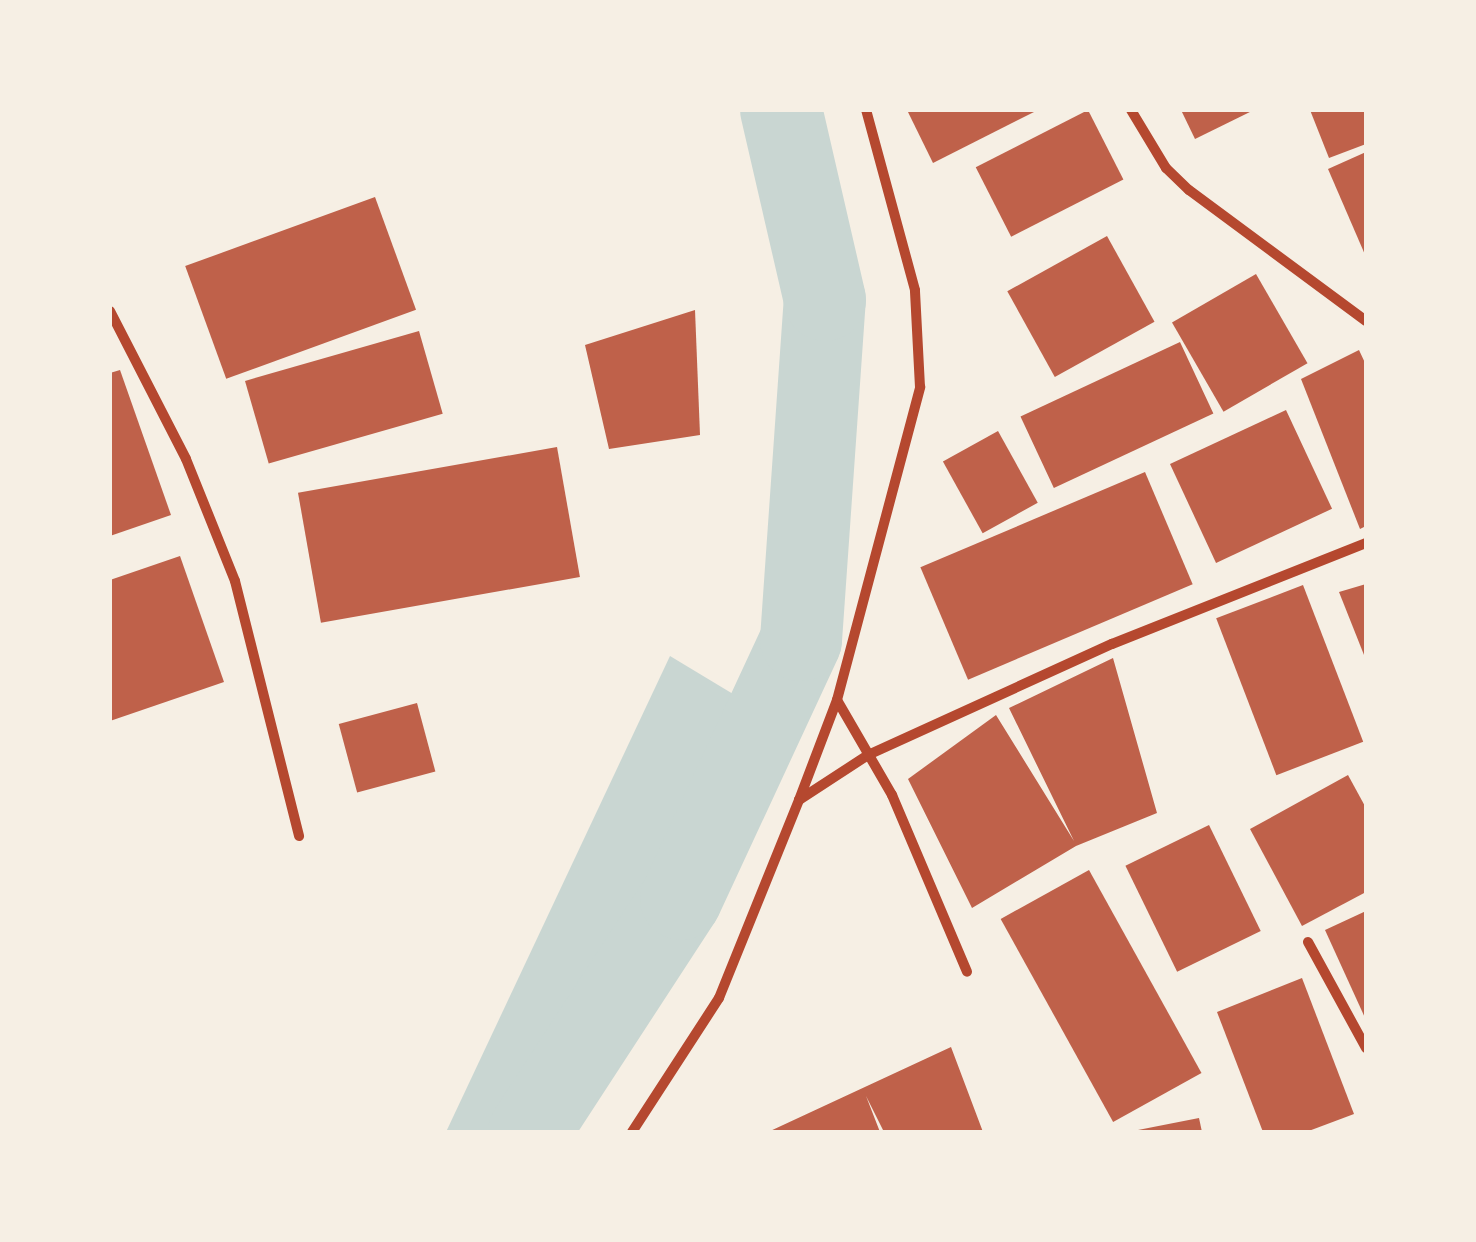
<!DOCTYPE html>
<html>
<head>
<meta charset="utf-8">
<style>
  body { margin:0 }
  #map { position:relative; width:1476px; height:1242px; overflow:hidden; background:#f6efe4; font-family:"PT Sans",sans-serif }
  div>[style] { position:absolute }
  .water>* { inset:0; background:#c9d6d2 }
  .canal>* { height:82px; margin:-41px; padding:0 41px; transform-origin:41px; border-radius:41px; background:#c9d6d2 }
  .building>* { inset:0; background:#bf614a; transform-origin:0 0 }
  .minor>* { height:10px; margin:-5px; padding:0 5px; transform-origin:5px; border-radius:5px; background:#b5482f }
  span { translate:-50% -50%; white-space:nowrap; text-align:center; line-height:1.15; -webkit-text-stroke:10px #f6efe4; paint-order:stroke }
  .frame { position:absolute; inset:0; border:112px solid #f6efe4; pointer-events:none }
</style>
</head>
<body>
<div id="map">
  <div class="water">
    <i style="clip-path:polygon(670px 656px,743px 700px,587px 1096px,564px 1132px,446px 1132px)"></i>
  </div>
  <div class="canal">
    <i style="left:529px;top:1132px;width:278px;rotate:-56.9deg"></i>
    <i style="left:681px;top:899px;width:285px;rotate:-65.1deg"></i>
    <i style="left:801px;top:640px;width:341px;rotate:-86deg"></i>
    <i style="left:825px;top:300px;width:195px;rotate:-103deg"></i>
  </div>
  <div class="building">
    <i style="clip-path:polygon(907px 110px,1038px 110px,933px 163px)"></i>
    <i style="left:1088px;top:110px;width:78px;height:126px;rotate:63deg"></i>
    <i style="clip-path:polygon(1181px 110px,1254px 110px,1195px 139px)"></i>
    <i style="clip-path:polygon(1310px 110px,1366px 110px,1366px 144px,1329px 158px)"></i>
    <i style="clip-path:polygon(1366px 152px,1366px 257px,1328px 169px)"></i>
    <i style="left:375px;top:197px;width:120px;height:202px;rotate:70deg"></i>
    <i style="left:1107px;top:236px;width:98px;height:114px;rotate:61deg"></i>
    <i style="left:1256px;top:274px;width:103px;height:97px;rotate:60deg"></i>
    <i style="clip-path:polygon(695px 310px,700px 435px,609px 449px,585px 345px)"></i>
    <i style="left:419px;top:331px;width:86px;height:181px;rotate:74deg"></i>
    <i style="left:1180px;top:342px;width:79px;height:176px;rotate:65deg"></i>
    <i style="clip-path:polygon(1359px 350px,1366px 365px,1366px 526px,1360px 529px,1301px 379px)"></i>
    <i style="clip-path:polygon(120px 370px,171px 515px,110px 536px,110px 373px)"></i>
    <i style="left:1286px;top:410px;width:109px;height:128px;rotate:65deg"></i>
    <i style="left:998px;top:431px;width:82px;height:63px;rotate:61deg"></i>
    <i style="left:557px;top:447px;width:132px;height:263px;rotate:80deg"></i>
    <i style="left:1145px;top:472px;width:122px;height:244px;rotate:67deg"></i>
    <i style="clip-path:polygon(180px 556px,224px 682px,110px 721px,110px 580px)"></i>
    <i style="clip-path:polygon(1366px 584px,1366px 660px,1339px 592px)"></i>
    <i style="left:1303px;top:585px;width:168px;height:93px;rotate:69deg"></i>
    <i style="clip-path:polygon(1113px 658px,1157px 813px,1076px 846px,972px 908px,908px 779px,996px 715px,1074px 841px,1009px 708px)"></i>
    <i style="left:417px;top:703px;width:71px;height:81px;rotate:75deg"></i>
    <i style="clip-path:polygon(1348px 775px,1366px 808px,1366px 892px,1302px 926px,1250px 829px)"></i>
    <i style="left:1209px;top:825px;width:118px;height:93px;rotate:64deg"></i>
    <i style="left:1089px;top:870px;width:232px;height:101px;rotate:61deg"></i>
    <i style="clip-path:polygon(1366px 911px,1366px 1020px,1325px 930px)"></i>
    <i style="clip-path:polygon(1302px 978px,1354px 1114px,1306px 1132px,1263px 1132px,1217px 1012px)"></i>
    <i style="clip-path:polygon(951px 1047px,983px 1132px,884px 1132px,866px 1096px,880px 1132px,768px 1132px)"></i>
    <i style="clip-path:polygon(1199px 1118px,1202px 1132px,1139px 1132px,1138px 1130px)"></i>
  </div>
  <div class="minor">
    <i style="left:1131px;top:110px;width:68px;rotate:58.9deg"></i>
    <i style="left:1166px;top:168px;width:32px;rotate:44deg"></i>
    <i style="left:1189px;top:190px;width:220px;rotate:36.5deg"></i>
    <i style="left:110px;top:311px;width:166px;rotate:62.8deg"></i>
    <i style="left:186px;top:459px;width:131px;rotate:68.1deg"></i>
    <i style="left:235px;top:581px;width:263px;rotate:75.9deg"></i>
    <i style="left:837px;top:700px;width:110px;rotate:59.9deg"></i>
    <i style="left:892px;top:795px;width:192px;rotate:67deg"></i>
    <i style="left:799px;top:800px;width:82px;rotate:-33.1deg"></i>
    <i style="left:868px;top:755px;width:268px;rotate:-24.5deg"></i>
    <i style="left:1112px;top:644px;width:273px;rotate:-21.7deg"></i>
    <i style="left:1308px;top:942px;width:121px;rotate:61.3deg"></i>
    <i style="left:632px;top:1132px;width:160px;rotate:-57deg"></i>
    <i style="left:719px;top:998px;width:214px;rotate:-68deg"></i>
    <i style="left:799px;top:800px;width:107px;rotate:-69.2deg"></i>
    <i style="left:837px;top:700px;width:324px;rotate:-75.1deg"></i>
    <i style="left:920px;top:387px;width:97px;rotate:-93deg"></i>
    <i style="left:915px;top:290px;width:187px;rotate:-105.2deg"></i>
  </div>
  <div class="frame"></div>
</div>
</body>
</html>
